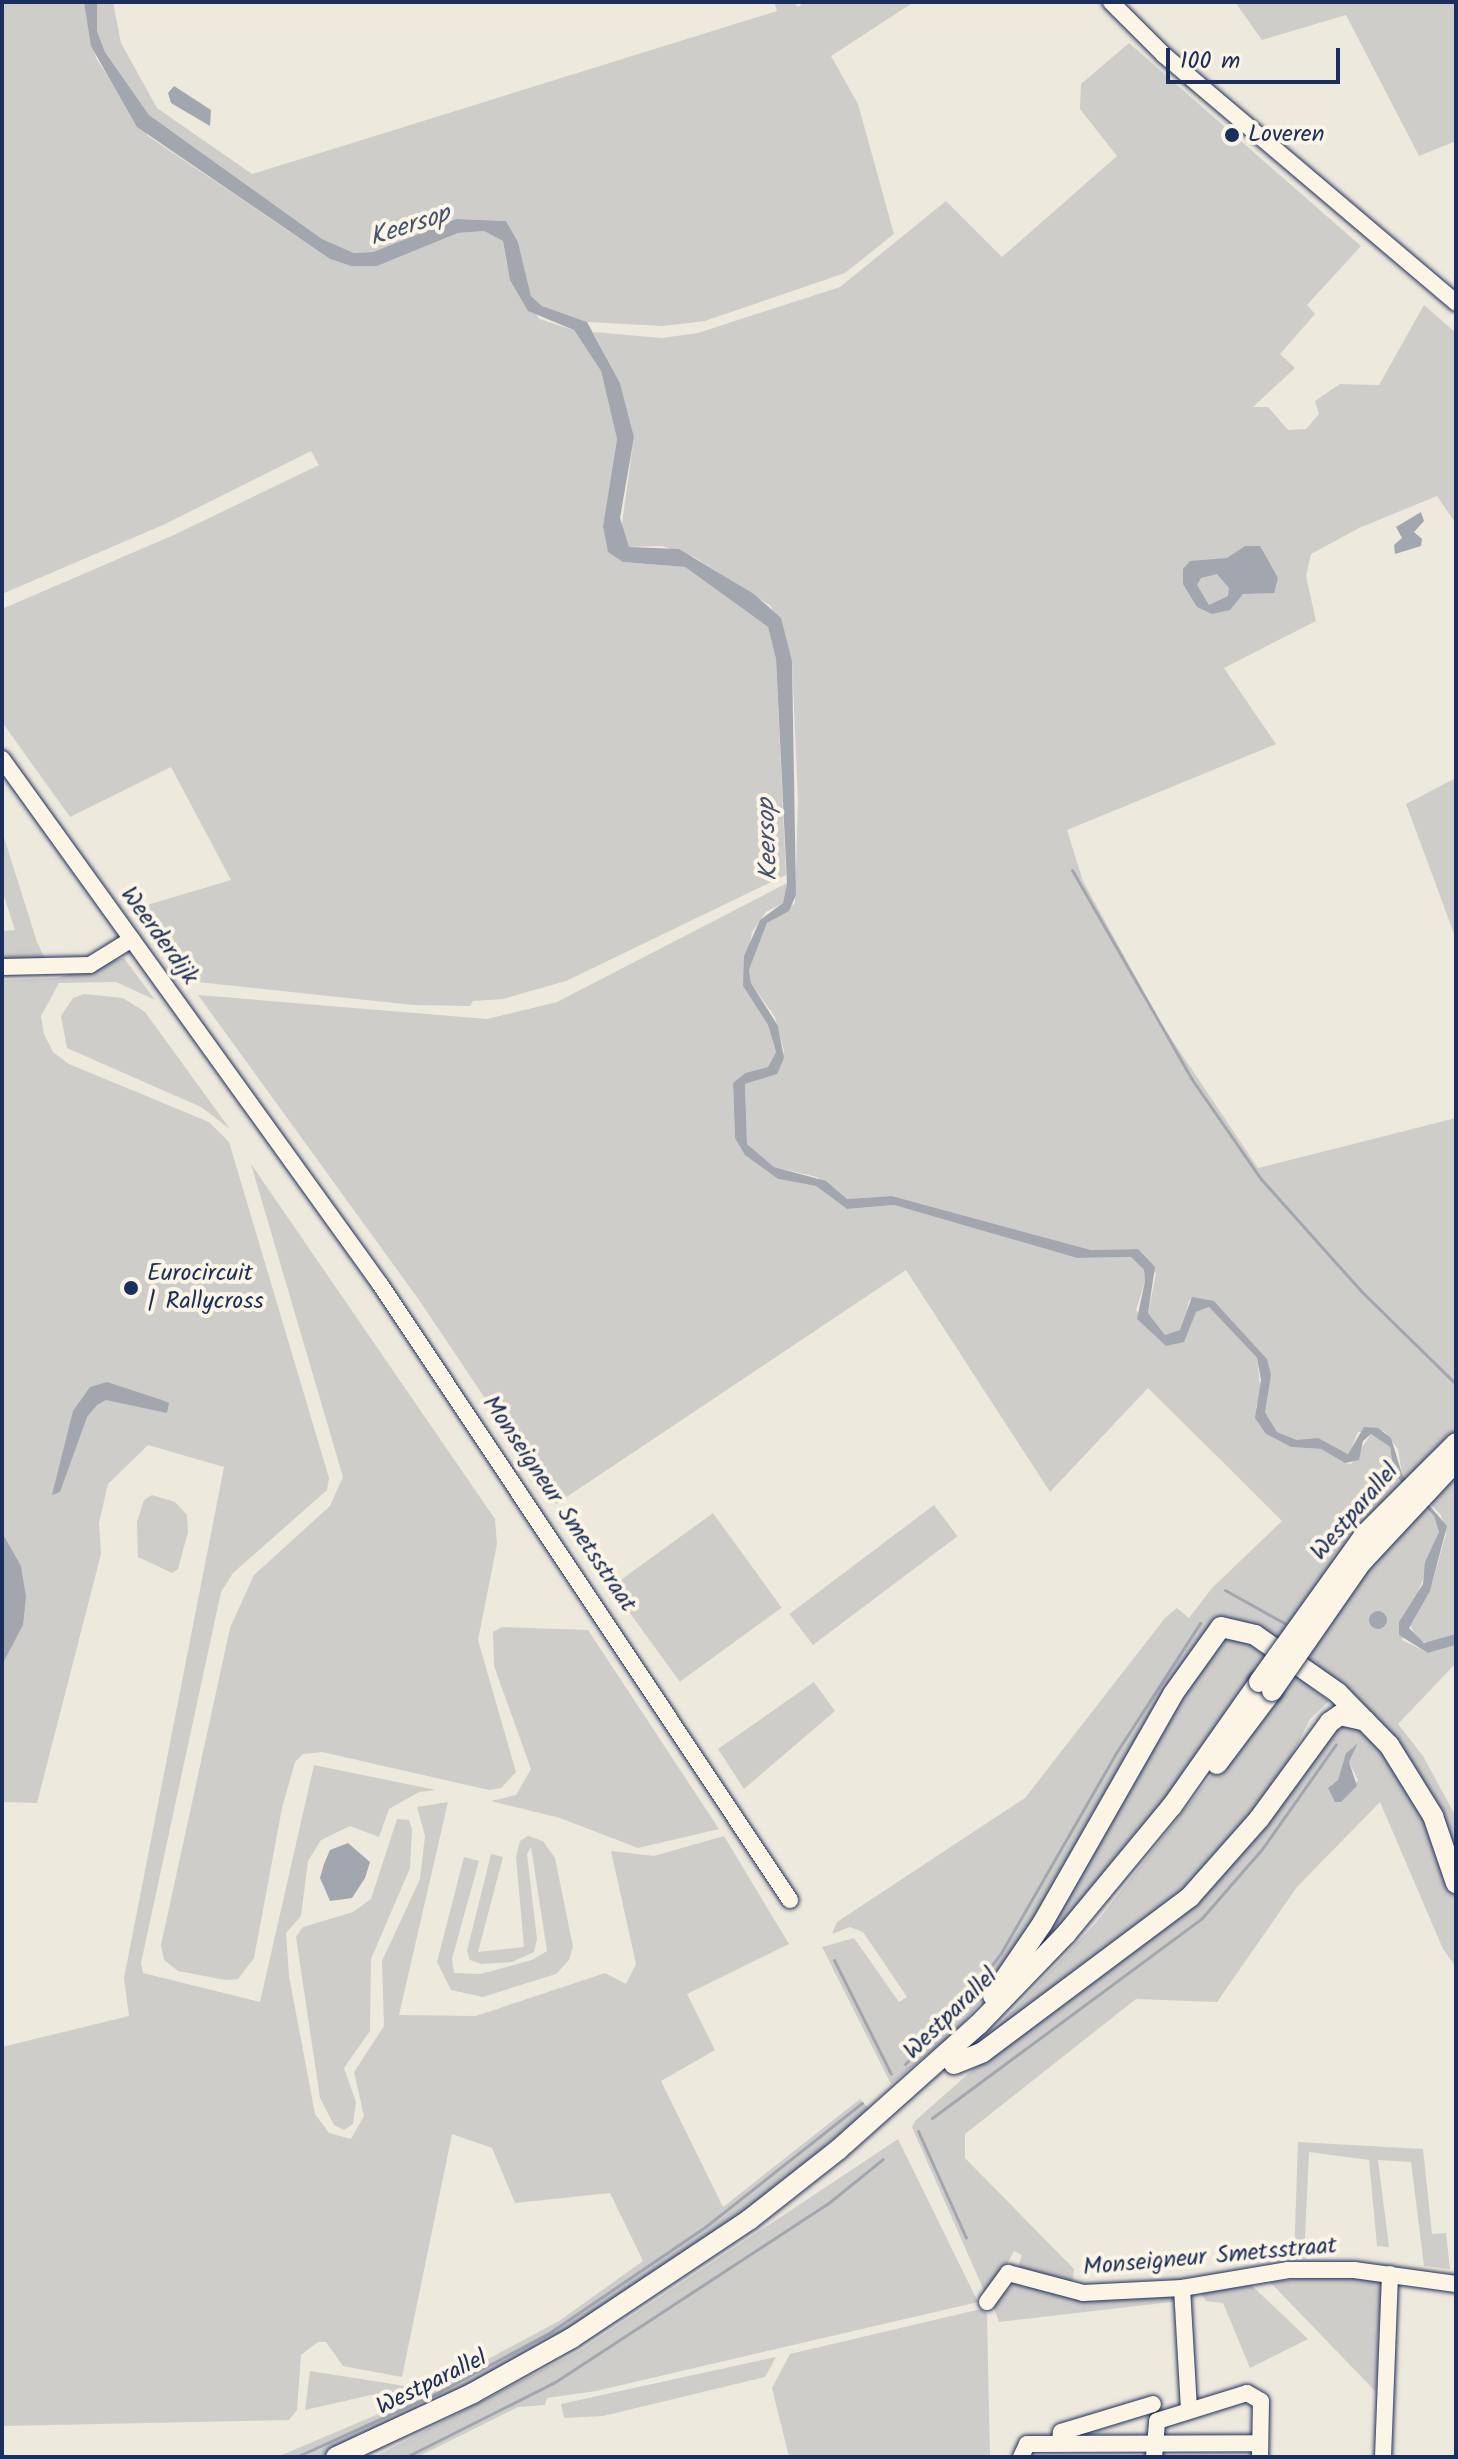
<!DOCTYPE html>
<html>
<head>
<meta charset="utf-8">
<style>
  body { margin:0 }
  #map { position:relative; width:1458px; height:2459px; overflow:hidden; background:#eee9dd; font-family:Kalam,sans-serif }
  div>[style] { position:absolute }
  .green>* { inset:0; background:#cfcdca; transform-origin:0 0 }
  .water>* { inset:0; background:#a2a7af }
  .round { border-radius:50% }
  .stream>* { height:3px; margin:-1.5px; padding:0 1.5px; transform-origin:1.5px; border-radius:1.5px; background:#a2a7af }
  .roads { filter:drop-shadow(0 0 2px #1b2f5e) drop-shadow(0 0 2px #1b2f5e) }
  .minor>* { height:16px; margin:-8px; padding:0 8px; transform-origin:8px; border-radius:8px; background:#fcf5e5 }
  .major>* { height:20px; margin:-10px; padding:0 10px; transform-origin:10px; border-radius:10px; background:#fcf5e5 }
  .bridges { filter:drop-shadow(0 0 2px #1b2f5e) drop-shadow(0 0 2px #1b2f5e) }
  .major-bridge>* { height:20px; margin:-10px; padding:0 10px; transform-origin:10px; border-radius:10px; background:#fcf5e5 }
  .dots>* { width:22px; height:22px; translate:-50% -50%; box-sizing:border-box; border:4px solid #fcf5e5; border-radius:50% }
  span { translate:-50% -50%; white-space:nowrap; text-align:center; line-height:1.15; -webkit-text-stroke:8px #fcf5e5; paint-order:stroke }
  .poi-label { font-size:24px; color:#1b2f5e }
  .left { translate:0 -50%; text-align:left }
  .street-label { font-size:24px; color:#1b2f5e }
  .water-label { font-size:26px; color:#445376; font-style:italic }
  .frame { position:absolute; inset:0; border:4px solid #1b2f5e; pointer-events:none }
  .scale { position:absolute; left:1166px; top:48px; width:174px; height:36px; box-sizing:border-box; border:4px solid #1b2f5e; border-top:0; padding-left:10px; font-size:24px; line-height:28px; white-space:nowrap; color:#1b2f5e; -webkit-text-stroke:6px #fcf5e5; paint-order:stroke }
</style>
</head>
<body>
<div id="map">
  <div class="green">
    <i style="clip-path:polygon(2px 2px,84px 2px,96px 58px,148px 136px,330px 259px,351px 266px,394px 259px,458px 233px,484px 231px,503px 241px,507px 265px,539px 319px,574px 330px,601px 371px,617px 439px,603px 526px,623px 562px,685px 567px,768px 627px,776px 659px,786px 875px,566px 981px,503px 999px,473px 1001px,470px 1006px,413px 1005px,188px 981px,137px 908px,231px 880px,171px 767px,70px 817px,2px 722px,2px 609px,176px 534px,319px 465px,311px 451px,163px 525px,2px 594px)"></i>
    <i style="clip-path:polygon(97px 2px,113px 2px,121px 43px,157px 108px,252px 174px,777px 11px,774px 2px,794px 2px,798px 7px,805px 2px,914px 2px,831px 56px,858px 104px,894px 234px,845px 273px,705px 321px,663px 326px,587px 322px,542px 306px,531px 296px,518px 242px,506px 221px,456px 219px,373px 252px,354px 253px,322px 239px,149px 115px,105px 52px,97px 31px)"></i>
    <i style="clip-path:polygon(1235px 2px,1456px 2px,1456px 141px,1419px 156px,1346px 15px,1262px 40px)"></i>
    <i style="clip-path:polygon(1129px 43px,1361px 246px,1307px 305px,1315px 314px,1280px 354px,1295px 368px,1253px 407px,1268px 407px,1288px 430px,1306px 429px,1319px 414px,1315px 401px,1340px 384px,1379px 385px,1424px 305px,1456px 333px,1456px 524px,1437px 496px,1359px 528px,1311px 554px,1306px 576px,1316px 621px,1224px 668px,1276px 744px,1067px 830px,1083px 881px,1162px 1025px,1258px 1168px,1456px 1118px,1456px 1634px,1431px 1643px,1418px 1641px,1409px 1623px,1432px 1584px,1446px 1534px,1441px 1515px,1402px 1474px,1398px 1449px,1384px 1431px,1358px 1432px,1349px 1454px,1323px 1441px,1297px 1440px,1277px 1432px,1265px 1412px,1267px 1359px,1214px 1301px,1189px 1300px,1184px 1325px,1176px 1334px,1165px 1335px,1148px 1313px,1156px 1274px,1138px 1249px,1091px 1250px,892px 1196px,847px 1199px,817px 1177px,774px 1167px,747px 1144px,745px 1084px,776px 1074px,784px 1051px,775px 1017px,751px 983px,749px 970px,767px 923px,795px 903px,798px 800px,792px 661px,771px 606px,694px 557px,662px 546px,629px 547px,621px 531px,634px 437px,620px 383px,593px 332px,662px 338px,698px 333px,840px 287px,946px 201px,1002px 257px,1117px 156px,1080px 109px,1081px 84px)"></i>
    <i style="clip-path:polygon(1456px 778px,1456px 939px,1406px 804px)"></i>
    <i style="clip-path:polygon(2px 831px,37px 942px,46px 961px,2px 962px,2px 931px,15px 930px,2px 890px)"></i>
    <i style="clip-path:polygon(787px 883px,783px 903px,766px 912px,752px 932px,743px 986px,768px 1025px,776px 1052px,768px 1067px,745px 1073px,733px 1083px,735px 1138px,778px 1179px,816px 1186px,847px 1209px,894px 1205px,1077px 1258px,1131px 1257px,1144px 1270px,1145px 1281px,1136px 1310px,1166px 1346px,1196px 1312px,1209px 1307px,1257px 1358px,1261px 1393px,1256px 1407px,1266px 1434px,1291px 1447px,1321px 1449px,1345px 1463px,1351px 1464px,1371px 1434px,1390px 1447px,1394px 1474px,1434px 1516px,1439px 1532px,1402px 1640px,1429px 1653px,1456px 1645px,1456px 1663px,1398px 1724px,1423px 1756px,1456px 1817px,1456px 1857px,1437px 1807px,1312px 1667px,1247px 1622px,1228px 1619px,1009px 1967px,958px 2030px,891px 2084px,822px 1947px,854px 1938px,899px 2002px,907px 1997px,863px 1932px,850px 1927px,832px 1934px,837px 1922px,1025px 1798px,1165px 1618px,1177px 1608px,1189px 1618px,1212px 1588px,1282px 1521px,1148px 1388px,1050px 1492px,906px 1270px,556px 1504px,419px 1300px,198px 995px,487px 1019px,557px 1002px)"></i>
    <i style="clip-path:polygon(124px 958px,155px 1000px,116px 982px,59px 983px,41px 1016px,44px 1034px,53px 1052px,69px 1064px,209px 1122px,229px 1142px,329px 1478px,327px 1490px,233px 1573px,221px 1592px,141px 1963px,143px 1973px,260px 2002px,314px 1765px,436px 1790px,419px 1792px,389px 1809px,379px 1837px,350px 1826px,321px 1840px,308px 1861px,301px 1916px,286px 1933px,289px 1976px,315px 2114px,329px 2133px,351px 2139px,364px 2116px,354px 2072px,384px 2026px,382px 1961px,420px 1879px,425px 1836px,417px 1807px,448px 1802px,399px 2015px,476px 2016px,605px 1973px,626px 1984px,636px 1964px,611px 1851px,654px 1856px,724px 1836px,789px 1944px,687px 1994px,715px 2050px,661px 2081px,723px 2207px,860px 2099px,869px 2109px,759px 2202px,570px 2335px,328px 2457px,277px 2457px,414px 2399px,407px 2395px,371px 2395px,305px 2410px,310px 2371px,430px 2390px,559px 2321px,643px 2261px,610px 2193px,515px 2203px,492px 2148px,452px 2134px,402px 2377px,343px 2366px,326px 2342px,318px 2342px,301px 2355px,297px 2410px,289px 2420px,2px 2426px,2px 2047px,129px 2016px,124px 1978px,224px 1467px,148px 1445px,108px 1484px,99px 1523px,101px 1554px,37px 1803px,2px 1802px,2px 980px,57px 978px)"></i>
    <i style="clip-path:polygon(84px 994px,123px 998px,145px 1012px,230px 1129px,201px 1107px,67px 1048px,61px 1016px,73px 998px)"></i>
    <i style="clip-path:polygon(251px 1164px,495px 1519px,497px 1544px,478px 1640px,516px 1772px,501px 1788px,489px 1790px,322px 1752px,303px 1754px,295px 1762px,282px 1808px,254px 1958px,238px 1979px,226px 1980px,178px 1971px,164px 1960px,161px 1945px,230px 1628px,254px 1575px,330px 1506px,343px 1477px)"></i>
    <i style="clip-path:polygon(152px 1495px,175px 1502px,187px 1515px,188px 1532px,178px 1569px,172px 1573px,138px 1557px,137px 1522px,144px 1500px)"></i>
    <i style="left:934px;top:1505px;width:39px;height:181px;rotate:53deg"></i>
    <i style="left:713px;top:1513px;width:117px;height:126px;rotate:54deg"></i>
    <i style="clip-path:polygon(502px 1627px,588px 1630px,719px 1829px,638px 1848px,560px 1818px,491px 1801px,516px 1795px,531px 1769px,494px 1666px,493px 1632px)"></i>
    <i style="clip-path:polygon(1222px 1638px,1254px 1644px,1329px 1701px,1310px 1719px,1278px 1783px,1189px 1890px,975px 2050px,1095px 1924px,1246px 1731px,1287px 1689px,1257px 1667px,1230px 1720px,1019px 1978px,1112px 1801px)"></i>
    <i style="clip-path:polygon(814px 1682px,835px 1711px,744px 1789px,718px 1749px)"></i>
    <i style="clip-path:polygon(evenodd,1339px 1725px,1357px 1727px,1378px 1743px,1432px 1833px,1456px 1901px,1456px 1967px,1443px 1949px,1380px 1802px,1297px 1887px,1217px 2002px,1136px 1999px,965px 2134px,965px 2158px,1074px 2269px,1072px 2288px,1018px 2268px,1022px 2255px,1014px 2251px,993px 2291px,985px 2293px,912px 2127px,915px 2121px,1021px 2027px,1137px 1944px,1339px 1725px,1358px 1743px,1349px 1762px,1358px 1780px,1338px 1803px,1331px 1785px,1338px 1781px,1346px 1753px,1358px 1743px)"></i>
    <i style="clip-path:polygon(397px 1819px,409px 1820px,412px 1829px,410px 1868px,371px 1959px,370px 2031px,344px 2068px,356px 2102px,353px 2124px,344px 2130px,334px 2125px,320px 2098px,296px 1937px,303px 1927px,353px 1912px,371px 1899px)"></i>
    <i style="clip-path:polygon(528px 1836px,543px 1841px,555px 1858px,573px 1947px,569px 1960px,556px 1974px,483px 1997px,451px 1990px,437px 1962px,464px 1857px,479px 1861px,452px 1959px,454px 1973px,481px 1974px,532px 1960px,547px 1951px,531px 1847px,527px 1854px,537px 1939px,534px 1952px,512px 1962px,481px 1964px,470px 1960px,467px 1951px,491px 1854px,503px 1857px,478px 1952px,524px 1947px,516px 1857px,520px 1841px)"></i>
    <i style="clip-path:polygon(898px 2139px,978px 2302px,596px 2391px,547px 2398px,545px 2405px,518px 2407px,417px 2457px,374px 2457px,579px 2351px)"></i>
    <i style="clip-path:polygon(1298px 2142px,1423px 2149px,1432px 2234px,1446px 2233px,1450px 2269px,1424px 2266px,1411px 2162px,1378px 2160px,1389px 2247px,1377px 2246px,1369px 2160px,1309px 2152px,1304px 2258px,1294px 2258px)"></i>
    <i style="clip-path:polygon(1336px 2275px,1378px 2279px,1381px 2284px,1376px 2392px,1270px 2282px)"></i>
    <i style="clip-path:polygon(1246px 2280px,1308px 2339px,1250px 2368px,1223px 2303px,1206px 2301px,1197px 2287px)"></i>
    <i style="clip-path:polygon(1015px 2282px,1078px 2297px,1172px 2290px,1180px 2301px,999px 2322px,993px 2305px)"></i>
    <i style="clip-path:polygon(981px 2309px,987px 2314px,990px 2457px,789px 2457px,772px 2388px,790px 2354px)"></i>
    <i style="clip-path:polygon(776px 2357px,765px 2377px,603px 2416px,564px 2418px,561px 2404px)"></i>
  </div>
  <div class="water">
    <i style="clip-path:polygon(84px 2px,97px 2px,97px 31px,105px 52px,149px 115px,322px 239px,354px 253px,373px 252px,456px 219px,506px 221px,518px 242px,531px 296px,542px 306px,587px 322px,620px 383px,634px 437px,620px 518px,629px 547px,679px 549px,754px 594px,781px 618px,792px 661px,796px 895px,789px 911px,767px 923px,749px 970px,751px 983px,778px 1026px,784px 1058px,777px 1074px,745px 1084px,747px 1144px,774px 1167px,826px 1181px,847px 1199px,892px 1196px,1091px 1250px,1138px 1249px,1155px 1267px,1148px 1313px,1165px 1335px,1180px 1330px,1192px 1297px,1214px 1301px,1267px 1359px,1271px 1375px,1265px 1412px,1277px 1432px,1297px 1440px,1318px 1438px,1348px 1454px,1364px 1427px,1378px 1428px,1391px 1438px,1402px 1474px,1447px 1526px,1430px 1591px,1409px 1628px,1424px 1643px,1456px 1634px,1456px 1645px,1428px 1653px,1399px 1635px,1399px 1622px,1423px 1584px,1425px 1562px,1439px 1532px,1434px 1516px,1394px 1474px,1390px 1447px,1371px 1434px,1363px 1441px,1359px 1460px,1345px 1463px,1321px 1449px,1291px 1447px,1266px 1434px,1255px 1418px,1261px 1380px,1257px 1358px,1209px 1307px,1196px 1312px,1184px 1342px,1166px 1346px,1137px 1319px,1145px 1281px,1144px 1270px,1131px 1257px,1077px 1258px,894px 1205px,847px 1209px,816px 1186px,778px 1179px,745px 1155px,735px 1138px,733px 1083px,745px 1073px,768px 1067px,776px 1052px,768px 1025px,743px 986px,744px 956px,760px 920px,783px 903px,787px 883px,776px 659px,768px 627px,685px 567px,623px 562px,608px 552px,603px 526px,617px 439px,601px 371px,574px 330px,528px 311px,510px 280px,503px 241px,484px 231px,458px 233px,377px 266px,351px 266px,330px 259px,137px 127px,91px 46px)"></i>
    <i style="clip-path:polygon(174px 86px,211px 110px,210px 126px,171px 103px,168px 93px)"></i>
    <i style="clip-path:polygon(1421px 512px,1424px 521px,1414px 532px,1422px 539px,1421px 546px,1395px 554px,1394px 545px,1402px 538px,1396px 527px)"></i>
    <i style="clip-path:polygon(evenodd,1245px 546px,1260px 546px,1278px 578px,1274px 593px,1243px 594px,1230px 610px,1212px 614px,1197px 607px,1183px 584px,1183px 569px,1190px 561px,1227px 558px,1245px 546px,1217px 574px,1229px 588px,1228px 596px,1209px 605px,1197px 585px,1201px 578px,1217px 574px)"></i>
    <i style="clip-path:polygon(107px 1382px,162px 1400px,169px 1403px,167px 1413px,106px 1400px,97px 1405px,87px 1417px,60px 1492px,52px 1495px,73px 1411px,90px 1387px)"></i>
    <i style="clip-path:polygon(4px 1536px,21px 1566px,26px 1597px,23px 1625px,2px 1665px)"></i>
    <i class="round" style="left:1369px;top:1611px;width:18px;height:18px"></i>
    <i style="clip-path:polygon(1358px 1743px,1349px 1762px,1357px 1786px,1341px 1802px,1335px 1802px,1328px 1788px,1338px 1780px,1346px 1753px)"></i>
    <i style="clip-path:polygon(348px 1843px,370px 1862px,365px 1878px,352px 1898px,330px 1901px,320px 1878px,324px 1864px,330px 1850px)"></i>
  </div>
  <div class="stream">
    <i style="left:1072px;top:870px;width:240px;rotate:60.2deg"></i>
    <i style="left:1191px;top:1078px;width:123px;rotate:55.3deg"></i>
    <i style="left:1261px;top:1179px;width:150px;rotate:48.2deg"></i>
    <i style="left:1361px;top:1291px;width:133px;rotate:44.4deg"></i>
    <i style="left:1225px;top:1590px;width:68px;rotate:29.2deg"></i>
    <i style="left:834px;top:1960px;width:127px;rotate:63.4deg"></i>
    <i style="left:905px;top:2064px;width:69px;rotate:-45deg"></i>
    <i style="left:954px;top:2015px;width:78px;rotate:-52.8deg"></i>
    <i style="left:1001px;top:1953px;width:231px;rotate:-60.1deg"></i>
    <i style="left:1116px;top:1753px;width:155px;rotate:-57.1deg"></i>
    <i style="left:932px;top:2118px;width:336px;rotate:-36.5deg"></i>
    <i style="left:1202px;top:1918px;width:91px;rotate:-49deg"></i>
    <i style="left:1262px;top:1849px;width:128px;rotate:-54.8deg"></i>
    <i style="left:918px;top:2131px;width:117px;rotate:65.8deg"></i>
    <i style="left:296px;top:2457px;width:155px;rotate:-24.4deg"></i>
    <i style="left:437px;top:2393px;width:127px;rotate:-28.2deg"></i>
    <i style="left:549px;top:2333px;width:189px;rotate:-34.2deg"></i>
    <i style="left:705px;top:2227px;width:200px;rotate:-38.3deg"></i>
    <i style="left:406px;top:2457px;width:167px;rotate:-26.7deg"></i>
    <i style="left:555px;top:2382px;width:324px;rotate:-33.2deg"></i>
    <i style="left:826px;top:2205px;width:73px;rotate:-38.9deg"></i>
  </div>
  <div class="roads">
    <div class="minor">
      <i style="left:1111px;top:2px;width:75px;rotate:45deg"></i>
      <i style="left:1164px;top:55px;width:383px;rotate:40.3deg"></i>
      <i style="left:2px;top:759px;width:647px;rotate:54.25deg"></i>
      <i style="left:380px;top:1284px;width:740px;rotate:56.35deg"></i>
      <i style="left:2px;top:967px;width:88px;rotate:-1.3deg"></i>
      <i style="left:90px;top:965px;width:49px;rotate:-31.8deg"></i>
      <i style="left:1182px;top:2288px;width:122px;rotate:86.7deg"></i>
      <i style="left:987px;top:2302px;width:36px;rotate:-54deg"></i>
      <i style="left:1008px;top:2273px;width:78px;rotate:14.9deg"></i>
      <i style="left:1083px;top:2293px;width:99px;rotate:-2.9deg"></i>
      <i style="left:1182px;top:2288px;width:108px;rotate:-9.6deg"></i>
      <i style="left:1288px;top:2270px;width:66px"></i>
      <i style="left:1354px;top:2270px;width:103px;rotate:7.8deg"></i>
      <i style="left:1060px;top:2443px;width:11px;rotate:-85deg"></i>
      <i style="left:1061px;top:2432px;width:96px;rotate:-16.9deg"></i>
      <i style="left:1021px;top:2457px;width:14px;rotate:-65deg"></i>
      <i style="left:1027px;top:2444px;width:233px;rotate:-0.2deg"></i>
      <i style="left:1154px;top:2457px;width:36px;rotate:-85deg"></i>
      <i style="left:1157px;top:2421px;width:94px;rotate:-17.3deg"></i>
      <i style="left:1247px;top:2393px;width:16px;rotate:30deg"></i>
      <i style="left:1261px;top:2401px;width:56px;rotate:91deg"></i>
      <i style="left:1383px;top:2457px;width:183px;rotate:-87.8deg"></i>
    </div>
    <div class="major">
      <i style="left:1217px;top:1764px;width:91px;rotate:-53deg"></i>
      <i style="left:993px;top:1996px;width:87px;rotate:-55.8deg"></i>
      <i style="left:1042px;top:1924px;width:265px;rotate:-60.3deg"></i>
      <i style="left:1173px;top:1694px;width:82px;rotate:-54.4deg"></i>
      <i style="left:1221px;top:1627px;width:35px;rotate:13deg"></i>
      <i style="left:1255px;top:1635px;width:101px;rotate:34.9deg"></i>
      <i style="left:1338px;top:1693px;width:73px;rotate:45.6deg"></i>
      <i style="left:1389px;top:1745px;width:84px;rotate:58.2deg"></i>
      <i style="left:1433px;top:1816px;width:71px;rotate:71.1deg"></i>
      <i style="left:954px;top:2064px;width:31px;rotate:-22deg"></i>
      <i style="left:983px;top:2052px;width:259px;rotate:-36.8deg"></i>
      <i style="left:1190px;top:1897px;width:104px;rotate:-48.5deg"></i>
      <i style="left:1259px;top:1819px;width:120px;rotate:-53.8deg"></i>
      <i style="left:1330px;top:1722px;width:12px;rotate:-35deg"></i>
      <i style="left:1340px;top:1715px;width:26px;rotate:13deg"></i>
      <i style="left:336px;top:2457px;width:151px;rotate:-25deg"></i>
      <i style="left:473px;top:2393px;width:113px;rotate:-29.1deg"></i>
      <i style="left:572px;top:2338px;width:213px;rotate:-33.7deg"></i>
      <i style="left:749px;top:2220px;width:113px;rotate:-38.2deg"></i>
      <i style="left:838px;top:2150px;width:188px;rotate:-41.8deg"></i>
      <i style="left:978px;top:2025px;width:127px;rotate:-46deg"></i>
      <i style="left:1066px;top:1934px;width:166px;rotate:-50.4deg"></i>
      <i style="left:1172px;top:1806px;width:151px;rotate:-54.9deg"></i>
    </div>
  </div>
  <div class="bridges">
    <div class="major-bridge">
      <i style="left:1259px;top:1682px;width:183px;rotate:-54.3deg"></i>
      <i style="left:1366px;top:1533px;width:127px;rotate:-45deg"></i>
      <i style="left:1272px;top:1691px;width:156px;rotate:-55.2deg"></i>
      <i style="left:1361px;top:1563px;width:139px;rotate:-47deg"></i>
    </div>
  </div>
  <div class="dots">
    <i style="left:1232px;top:135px;background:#1b2f5e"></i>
    <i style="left:131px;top:1288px;background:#1b2f5e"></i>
  </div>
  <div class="poi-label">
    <span class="left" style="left:1248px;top:135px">Loveren</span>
    <span class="left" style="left:147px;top:1288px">Eurocircuit<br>| Rallycross</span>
  </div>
  <div class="street-label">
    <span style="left:159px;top:936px;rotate:54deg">Weerderdijk</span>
    <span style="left:559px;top:1504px;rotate:56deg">Monseigneur Smetsstraat</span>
    <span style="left:1355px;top:1512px;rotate:-49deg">Westparallel</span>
    <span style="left:951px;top:2014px;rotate:-44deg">Westparallel</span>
    <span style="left:1210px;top:2257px;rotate:-5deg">Monseigneur Smetsstraat</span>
    <span style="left:432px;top:2383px;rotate:-26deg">Westparallel</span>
  </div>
  <div class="water-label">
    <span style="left:410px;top:227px;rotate:-18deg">Keersop</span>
    <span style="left:769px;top:840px;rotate:-92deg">Keersop</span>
  </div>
  <div class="frame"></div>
  <div class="scale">100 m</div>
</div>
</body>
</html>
